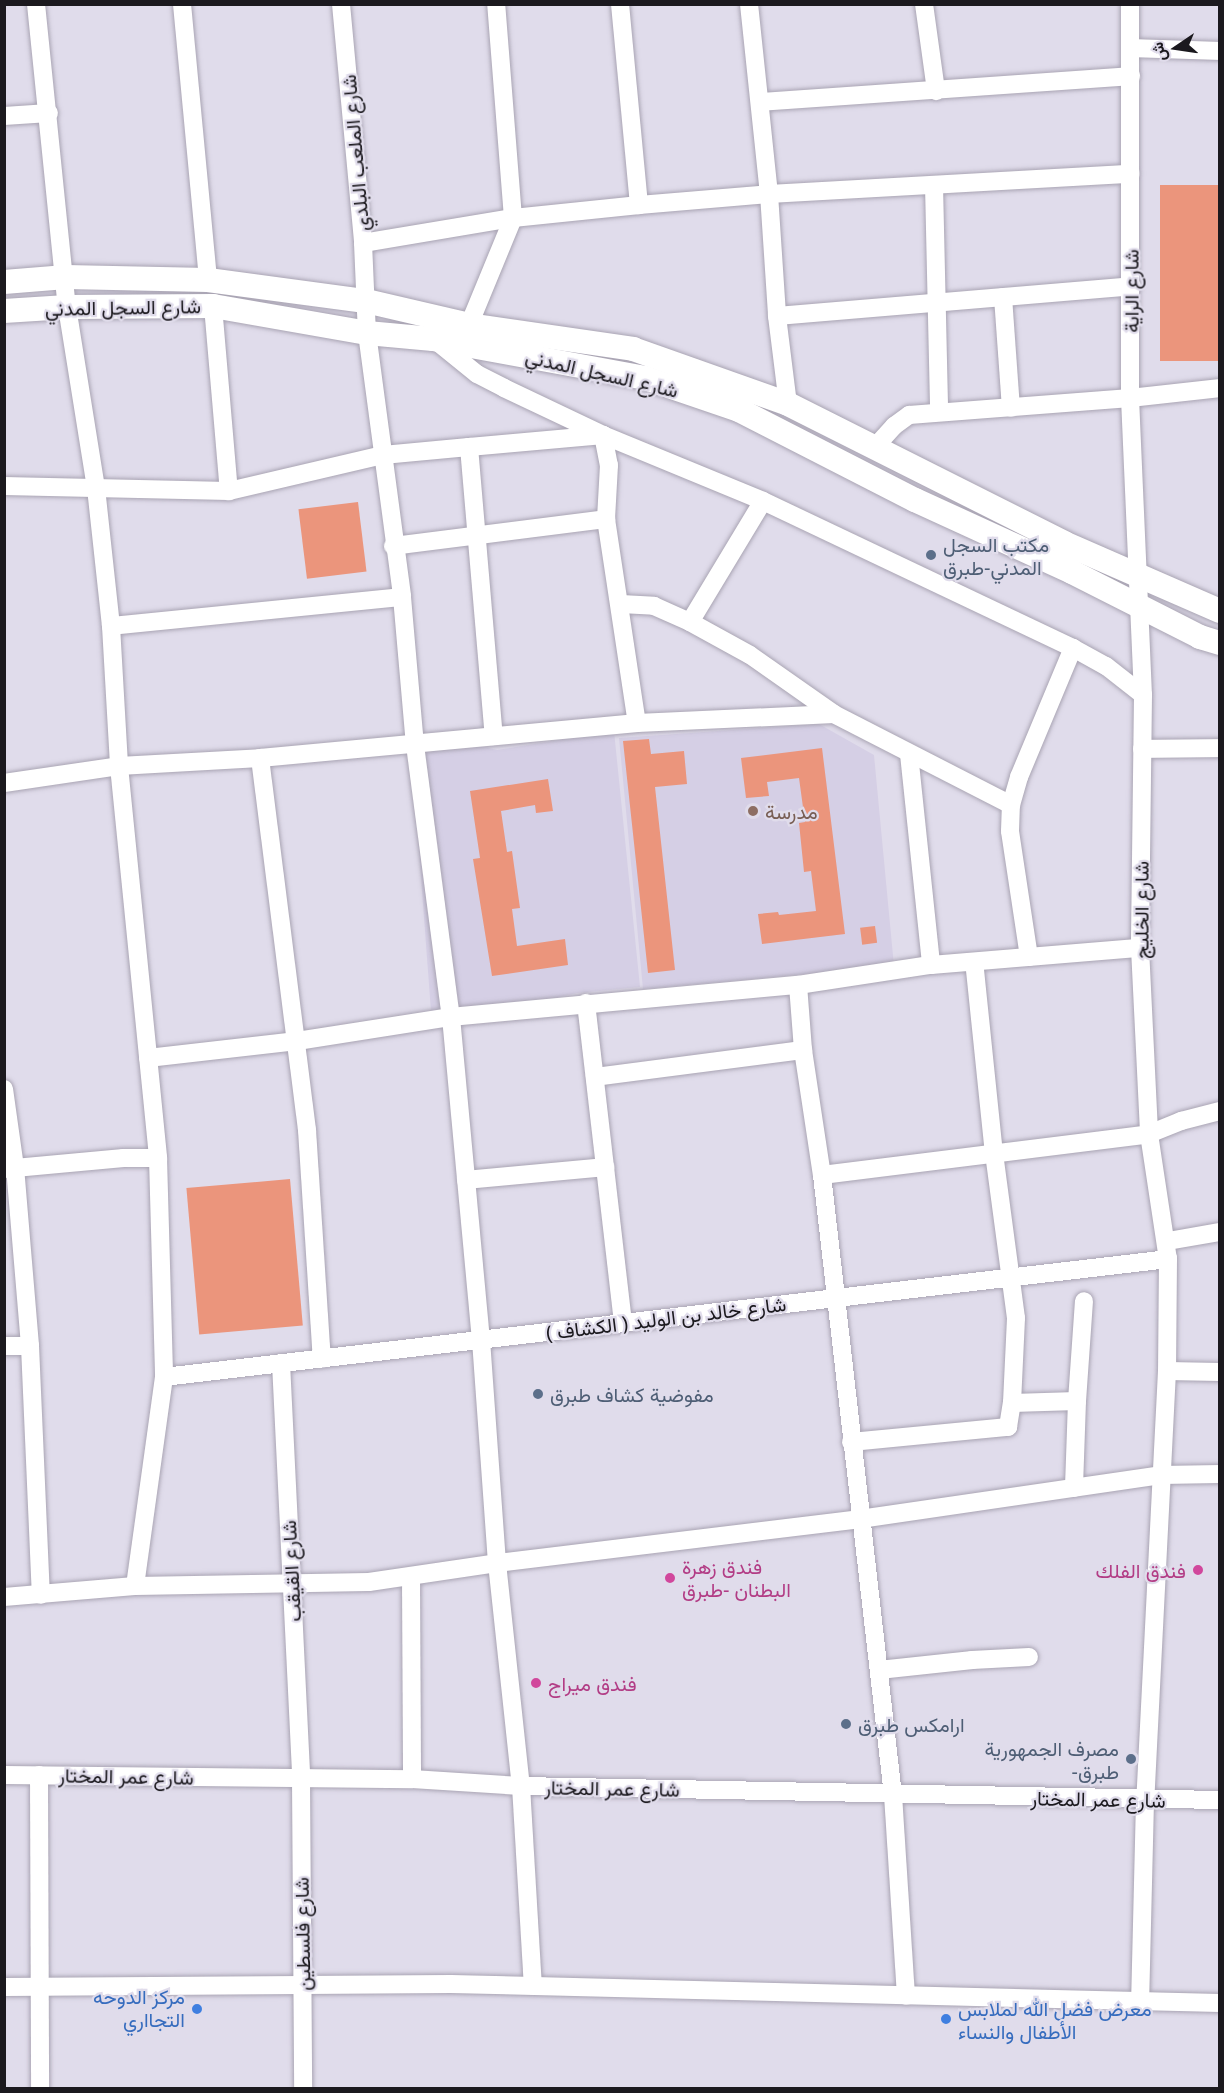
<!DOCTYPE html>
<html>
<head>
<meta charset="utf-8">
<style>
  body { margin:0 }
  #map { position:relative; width:1224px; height:2093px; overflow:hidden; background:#e0dceb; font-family:"Noto Sans",Vazirmatn,sans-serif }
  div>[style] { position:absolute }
  .built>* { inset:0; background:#d5cfe5 }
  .building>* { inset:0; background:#eb957c; transform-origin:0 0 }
  .roads { filter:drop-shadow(0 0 2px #a9a4b3) drop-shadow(0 0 2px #a9a4b3) }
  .street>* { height:18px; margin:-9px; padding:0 9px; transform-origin:9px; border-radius:9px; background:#fff }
  .secondary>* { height:24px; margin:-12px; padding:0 12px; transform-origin:12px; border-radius:12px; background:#fff }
  .dots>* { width:16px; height:16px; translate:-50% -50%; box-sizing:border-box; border:3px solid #e0dceb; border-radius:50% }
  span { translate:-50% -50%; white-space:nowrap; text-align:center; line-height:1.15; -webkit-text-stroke:4.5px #e0dceb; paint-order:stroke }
  .street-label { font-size:20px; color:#1b191e }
  .service-label { font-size:20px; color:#4e5e75 }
  .left { translate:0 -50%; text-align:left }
  .right { translate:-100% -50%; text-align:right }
  .education-label { font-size:20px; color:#785e54 }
  .hotel-label { font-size:20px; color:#b23c85 }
  .shop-label { font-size:20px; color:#366cbe }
  .frame { position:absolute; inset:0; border:6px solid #1b191e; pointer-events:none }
  .north { position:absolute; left:1146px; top:18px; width:60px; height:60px; -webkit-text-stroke:4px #e0dceb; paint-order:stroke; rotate:257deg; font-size:16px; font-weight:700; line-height:24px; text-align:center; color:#1b191e }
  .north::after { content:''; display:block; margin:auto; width:21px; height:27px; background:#1b191e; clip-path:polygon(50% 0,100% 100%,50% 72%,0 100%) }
</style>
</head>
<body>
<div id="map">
  <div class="built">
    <i style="clip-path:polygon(819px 724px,874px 755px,894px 966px,643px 989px,619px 738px)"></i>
    <i style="clip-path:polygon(410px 729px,497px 750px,614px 731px,640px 987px,577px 993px,432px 1025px)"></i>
  </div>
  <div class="building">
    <i style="left:1220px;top:185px;width:176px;height:60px;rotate:90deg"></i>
    <i style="left:358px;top:502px;width:70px;height:60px;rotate:83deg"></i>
    <i style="clip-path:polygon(649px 739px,651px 754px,684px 751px,687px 784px,655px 787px,675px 970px,648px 973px,623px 741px)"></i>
    <i style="clip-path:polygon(822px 748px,845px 934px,762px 944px,758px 914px,778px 912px,779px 915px,816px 911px,811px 871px,804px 872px,799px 823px,805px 822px,799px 778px,767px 782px,769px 796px,746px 798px,741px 758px)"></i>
    <i style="clip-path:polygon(548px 779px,553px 811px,536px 813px,535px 805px,501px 811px,507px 852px,512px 851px,520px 908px,512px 909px,517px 946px,565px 939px,568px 965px,492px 976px,473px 859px,480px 858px,470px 791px)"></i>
    <i style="left:875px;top:926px;width:17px;height:15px;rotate:83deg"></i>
    <i style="left:290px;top:1179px;width:147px;height:104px;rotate:85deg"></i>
  </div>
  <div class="roads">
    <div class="street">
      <i style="left:36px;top:4px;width:305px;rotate:84.2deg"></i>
      <i style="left:67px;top:307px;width:183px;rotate:80.9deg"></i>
      <i style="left:96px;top:488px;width:139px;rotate:83.8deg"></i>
      <i style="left:111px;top:626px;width:140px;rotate:86.7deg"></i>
      <i style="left:119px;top:766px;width:394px;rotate:84.3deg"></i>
      <i style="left:158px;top:1158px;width:219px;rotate:88.4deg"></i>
      <i style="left:164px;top:1377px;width:211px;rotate:97.9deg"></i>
      <i style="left:182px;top:4px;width:277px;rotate:84.6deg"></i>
      <i style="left:341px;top:4px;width:240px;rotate:84.7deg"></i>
      <i style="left:363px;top:243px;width:90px;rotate:87.5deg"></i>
      <i style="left:367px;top:333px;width:266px;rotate:82.4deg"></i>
      <i style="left:402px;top:597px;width:149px;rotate:85deg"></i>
      <i style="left:415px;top:745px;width:274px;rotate:82.5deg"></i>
      <i style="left:451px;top:1017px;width:324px;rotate:84.7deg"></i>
      <i style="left:481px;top:1340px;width:224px;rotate:85.9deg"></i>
      <i style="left:497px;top:1563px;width:224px;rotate:83.9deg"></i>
      <i style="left:521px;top:1786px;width:200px;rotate:86.6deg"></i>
      <i style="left:620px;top:4px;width:202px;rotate:84.6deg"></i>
      <i style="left:749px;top:4px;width:191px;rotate:84deg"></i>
      <i style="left:769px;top:194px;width:122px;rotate:86.2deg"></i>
      <i style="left:777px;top:316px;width:89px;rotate:82.9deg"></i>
      <i style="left:924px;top:4px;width:88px;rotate:82.1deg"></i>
      <i style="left:1130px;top:4px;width:394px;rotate:90deg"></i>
      <i style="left:1130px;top:398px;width:297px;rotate:87.5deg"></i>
      <i style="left:1143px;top:695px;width:253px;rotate:90.7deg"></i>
      <i style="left:1140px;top:948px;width:186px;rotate:87.2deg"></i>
      <i style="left:1149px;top:1134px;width:126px;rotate:81.4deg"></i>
      <i style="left:1168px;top:1259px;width:112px;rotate:90.5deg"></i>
      <i style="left:1167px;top:1371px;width:431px;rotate:92.9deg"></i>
      <i style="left:1145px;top:1801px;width:200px;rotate:91.4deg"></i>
      <i style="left:1131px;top:48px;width:89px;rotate:1.9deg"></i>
      <i style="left:760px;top:102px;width:372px;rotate:-4deg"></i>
      <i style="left:4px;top:116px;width:45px;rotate:-3.8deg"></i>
      <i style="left:934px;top:185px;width:226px;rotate:88.7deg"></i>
      <i style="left:363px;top:243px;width:152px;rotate:-9.5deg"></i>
      <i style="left:513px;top:218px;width:127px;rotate:-5.9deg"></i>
      <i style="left:639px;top:205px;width:130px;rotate:-4.8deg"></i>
      <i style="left:769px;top:194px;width:362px;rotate:-3.2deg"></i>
      <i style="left:1003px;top:297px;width:111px;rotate:85.9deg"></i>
      <i style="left:213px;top:306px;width:186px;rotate:85.1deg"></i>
      <i style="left:777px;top:316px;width:356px;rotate:-4.8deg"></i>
      <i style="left:469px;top:325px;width:116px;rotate:-67.6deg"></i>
      <i style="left:513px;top:218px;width:215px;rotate:-94.5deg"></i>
      <i style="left:435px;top:340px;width:54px;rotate:39deg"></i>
      <i style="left:477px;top:374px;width:30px;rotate:27deg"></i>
      <i style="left:504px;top:388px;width:110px;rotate:25.4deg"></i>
      <i style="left:603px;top:435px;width:173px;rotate:22.4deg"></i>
      <i style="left:763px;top:501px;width:343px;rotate:25.4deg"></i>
      <i style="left:1073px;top:648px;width:38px;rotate:29deg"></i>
      <i style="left:1106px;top:666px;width:47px;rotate:38.1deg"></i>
      <i style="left:876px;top:446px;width:27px;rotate:-48deg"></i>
      <i style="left:894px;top:426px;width:19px;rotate:-36deg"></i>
      <i style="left:909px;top:415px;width:222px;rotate:-4.4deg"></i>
      <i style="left:1130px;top:398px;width:91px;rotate:-6.3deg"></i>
      <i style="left:469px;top:447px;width:135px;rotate:-5.1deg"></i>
      <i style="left:603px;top:435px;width:31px;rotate:79deg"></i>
      <i style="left:609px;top:465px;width:54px;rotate:93.2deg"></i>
      <i style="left:606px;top:519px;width:206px;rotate:81.4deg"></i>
      <i style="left:4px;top:486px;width:225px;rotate:1.3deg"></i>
      <i style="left:229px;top:491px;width:158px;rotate:-13.2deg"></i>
      <i style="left:383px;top:455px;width:86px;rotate:-5.3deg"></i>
      <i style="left:469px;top:447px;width:290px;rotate:85.1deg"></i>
      <i style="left:393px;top:546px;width:215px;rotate:-7.2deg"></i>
      <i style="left:621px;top:604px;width:33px;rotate:3deg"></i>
      <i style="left:654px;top:606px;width:39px;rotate:24deg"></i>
      <i style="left:690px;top:622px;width:68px;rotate:28.8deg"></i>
      <i style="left:750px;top:655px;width:103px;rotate:35.1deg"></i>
      <i style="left:834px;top:714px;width:199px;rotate:27.2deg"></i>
      <i style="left:690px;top:622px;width:141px;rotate:-58.9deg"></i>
      <i style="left:111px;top:626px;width:292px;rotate:-5.7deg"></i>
      <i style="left:1142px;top:749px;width:78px;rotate:-0.7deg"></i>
      <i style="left:909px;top:754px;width:212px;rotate:84deg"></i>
      <i style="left:260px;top:758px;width:375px;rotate:82.8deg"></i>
      <i style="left:307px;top:1130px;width:229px;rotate:86.3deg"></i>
      <i style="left:4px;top:783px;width:116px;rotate:-8.4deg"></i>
      <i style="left:119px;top:766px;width:141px;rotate:-3.2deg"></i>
      <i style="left:260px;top:758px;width:379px;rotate:-5.3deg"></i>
      <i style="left:637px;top:723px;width:197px;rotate:-2.6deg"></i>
      <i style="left:1029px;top:957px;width:127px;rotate:-98.6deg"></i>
      <i style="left:1010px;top:831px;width:26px;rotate:-88deg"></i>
      <i style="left:1011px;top:805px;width:29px;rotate:-74deg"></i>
      <i style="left:1019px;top:777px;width:140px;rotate:-67.3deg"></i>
      <i style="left:798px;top:985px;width:65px;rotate:85.6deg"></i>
      <i style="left:803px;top:1050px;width:126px;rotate:81.4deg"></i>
      <i style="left:822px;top:1175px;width:624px;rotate:83.47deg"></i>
      <i style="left:893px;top:1795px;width:201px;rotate:86.3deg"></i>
      <i style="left:586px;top:1003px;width:322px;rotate:83.4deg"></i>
      <i style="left:148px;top:1058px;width:150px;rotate:-6.5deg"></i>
      <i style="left:297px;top:1041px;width:156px;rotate:-8.9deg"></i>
      <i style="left:451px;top:1017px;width:348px;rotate:-5.3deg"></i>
      <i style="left:798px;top:985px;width:134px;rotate:-8.6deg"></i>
      <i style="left:931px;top:965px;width:210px;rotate:-4.7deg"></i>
      <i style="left:595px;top:1077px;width:210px;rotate:-7.4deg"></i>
      <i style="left:4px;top:1089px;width:79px;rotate:82deg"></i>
      <i style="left:15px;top:1167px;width:180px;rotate:85.2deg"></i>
      <i style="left:30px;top:1346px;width:249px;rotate:87.5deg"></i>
      <i style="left:4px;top:1169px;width:120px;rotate:-5.3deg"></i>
      <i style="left:123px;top:1158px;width:35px"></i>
      <i style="left:822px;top:1175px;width:330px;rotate:-7.1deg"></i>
      <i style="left:1149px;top:1134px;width:35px;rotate:-22deg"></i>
      <i style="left:1181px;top:1121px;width:40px;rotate:-14.4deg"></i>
      <i style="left:466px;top:1180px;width:140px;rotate:-5.3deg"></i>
      <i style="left:1168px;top:1241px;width:53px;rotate:-9.8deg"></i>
      <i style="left:4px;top:1346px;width:26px"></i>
      <i style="left:281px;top:1363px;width:416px;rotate:87.2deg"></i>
      <i style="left:301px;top:1779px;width:309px;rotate:89.6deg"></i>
      <i style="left:1167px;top:1371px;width:53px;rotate:1.1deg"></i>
      <i style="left:164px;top:1377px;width:1011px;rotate:-6.7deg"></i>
      <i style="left:1077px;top:1401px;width:100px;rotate:-86deg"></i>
      <i style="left:1012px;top:1403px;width:65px;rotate:-1.8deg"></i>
      <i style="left:1077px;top:1401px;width:87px;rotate:92deg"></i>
      <i style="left:851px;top:1442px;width:158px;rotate:-5.5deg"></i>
      <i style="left:1008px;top:1427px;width:24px;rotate:-81deg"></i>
      <i style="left:1012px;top:1403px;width:85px;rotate:-87.3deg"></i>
      <i style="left:1016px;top:1318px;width:165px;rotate:-97.6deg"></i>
      <i style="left:994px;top:1154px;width:193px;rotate:-95.9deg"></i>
      <i style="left:411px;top:1578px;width:201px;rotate:89.7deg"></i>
      <i style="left:4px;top:1597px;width:131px;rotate:-4.8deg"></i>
      <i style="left:135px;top:1586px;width:234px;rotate:-1deg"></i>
      <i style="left:369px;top:1582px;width:129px;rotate:-8.4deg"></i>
      <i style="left:497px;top:1563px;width:366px;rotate:-6.9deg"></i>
      <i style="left:860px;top:1519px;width:304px;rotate:-8.3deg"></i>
      <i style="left:1161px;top:1475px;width:59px;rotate:-1deg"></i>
      <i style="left:879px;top:1670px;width:94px;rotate:-6.1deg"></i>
      <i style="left:972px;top:1660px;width:57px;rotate:-3deg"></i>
      <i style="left:4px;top:1775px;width:408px;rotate:0.6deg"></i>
      <i style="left:412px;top:1779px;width:109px;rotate:3.7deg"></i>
      <i style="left:521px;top:1786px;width:699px;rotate:1.15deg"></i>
      <i style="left:39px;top:1775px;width:313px;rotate:89.8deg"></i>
      <i style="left:4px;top:1987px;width:447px;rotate:-0.4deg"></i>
      <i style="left:451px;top:1984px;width:769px;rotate:1.42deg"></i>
    </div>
    <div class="secondary">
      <i style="left:4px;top:282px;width:62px;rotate:-4.6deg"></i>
      <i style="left:66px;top:277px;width:142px;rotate:1.2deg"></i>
      <i style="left:208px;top:280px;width:159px;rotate:7.6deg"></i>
      <i style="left:366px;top:301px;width:106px;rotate:13.1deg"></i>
      <i style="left:469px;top:325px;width:166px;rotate:8.3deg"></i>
      <i style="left:633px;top:349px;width:164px;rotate:19.5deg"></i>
      <i style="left:788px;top:404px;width:309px;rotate:26.7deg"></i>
      <i style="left:1064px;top:543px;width:170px;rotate:23.6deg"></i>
      <i style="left:4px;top:311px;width:63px;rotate:-3.6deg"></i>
      <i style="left:67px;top:307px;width:146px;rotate:-0.4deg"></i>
      <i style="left:213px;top:306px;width:156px;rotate:9.9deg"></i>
      <i style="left:367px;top:333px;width:66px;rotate:5.2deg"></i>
      <i style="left:433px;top:339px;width:216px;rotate:10.4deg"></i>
      <i style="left:645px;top:378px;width:99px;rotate:18.8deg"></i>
      <i style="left:739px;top:410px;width:198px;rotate:27.1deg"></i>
      <i style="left:915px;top:500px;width:173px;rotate:24.6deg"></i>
      <i style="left:1072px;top:572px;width:144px;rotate:26.9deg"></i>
      <i style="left:1200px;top:637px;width:21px;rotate:17deg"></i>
    </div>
  </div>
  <div class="dots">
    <i style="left:931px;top:555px;background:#5c6f8a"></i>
    <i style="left:753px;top:811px;background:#8d6e63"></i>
    <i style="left:538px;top:1394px;background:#5c6f8a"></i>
    <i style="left:1198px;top:1570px;background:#d1479c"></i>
    <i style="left:670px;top:1578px;background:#d1479c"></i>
    <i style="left:536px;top:1683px;background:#d1479c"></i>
    <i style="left:846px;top:1724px;background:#5c6f8a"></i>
    <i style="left:1131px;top:1759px;background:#5c6f8a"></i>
    <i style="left:197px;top:2009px;background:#3f7fe0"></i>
    <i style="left:946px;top:2019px;background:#3f7fe0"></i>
  </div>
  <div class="street-label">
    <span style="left:355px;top:153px;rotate:-95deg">شارع الملعب البلدي</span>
    <span style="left:1131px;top:291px;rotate:-90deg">شارع الراية</span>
    <span style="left:123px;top:307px;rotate:-1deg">شارع السجل المدني</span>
    <span style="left:602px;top:373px;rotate:13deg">شارع السجل المدني</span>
    <span style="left:1141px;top:910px;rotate:-90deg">شارع الخليج</span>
    <span style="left:666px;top:1318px;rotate:-7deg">شارع خالد بن الوليد ( الكشاف )</span>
    <span style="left:291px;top:1571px;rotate:-93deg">شارع القيقب</span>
    <span style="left:126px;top:1776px;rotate:1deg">شارع عمر المختار</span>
    <span style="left:612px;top:1788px;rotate:1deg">شارع عمر المختار</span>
    <span style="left:1098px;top:1799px;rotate:1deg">شارع عمر المختار</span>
    <span style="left:302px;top:1934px;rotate:-91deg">شارع فلسطين</span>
  </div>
  <div class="service-label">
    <span class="left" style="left:943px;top:556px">مكتب السجل<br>المدني-طبرق</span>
    <span class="left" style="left:550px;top:1394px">مفوضية كشاف طبرق</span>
    <span class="left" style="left:858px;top:1724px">ارامكس طبرق</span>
    <span class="right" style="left:1119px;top:1760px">مصرف الجمهورية<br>-طبرق</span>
  </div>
  <div class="education-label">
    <span class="left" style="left:765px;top:811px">مدرسة</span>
  </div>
  <div class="hotel-label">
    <span class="left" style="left:682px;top:1578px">فندق زهرة<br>البطنان -طبرق</span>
    <span class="right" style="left:1186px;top:1570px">فندق الفلك</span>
    <span class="left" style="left:548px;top:1683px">فندق ميراج</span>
  </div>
  <div class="shop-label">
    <span class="right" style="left:185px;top:2008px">مركز الدوحه<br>التجااري</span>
    <span class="left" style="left:958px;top:2020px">معرض فضل الله لملابس<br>الأطفال والنساء</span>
  </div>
  <div class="frame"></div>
  <div class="north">ش</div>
</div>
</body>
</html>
